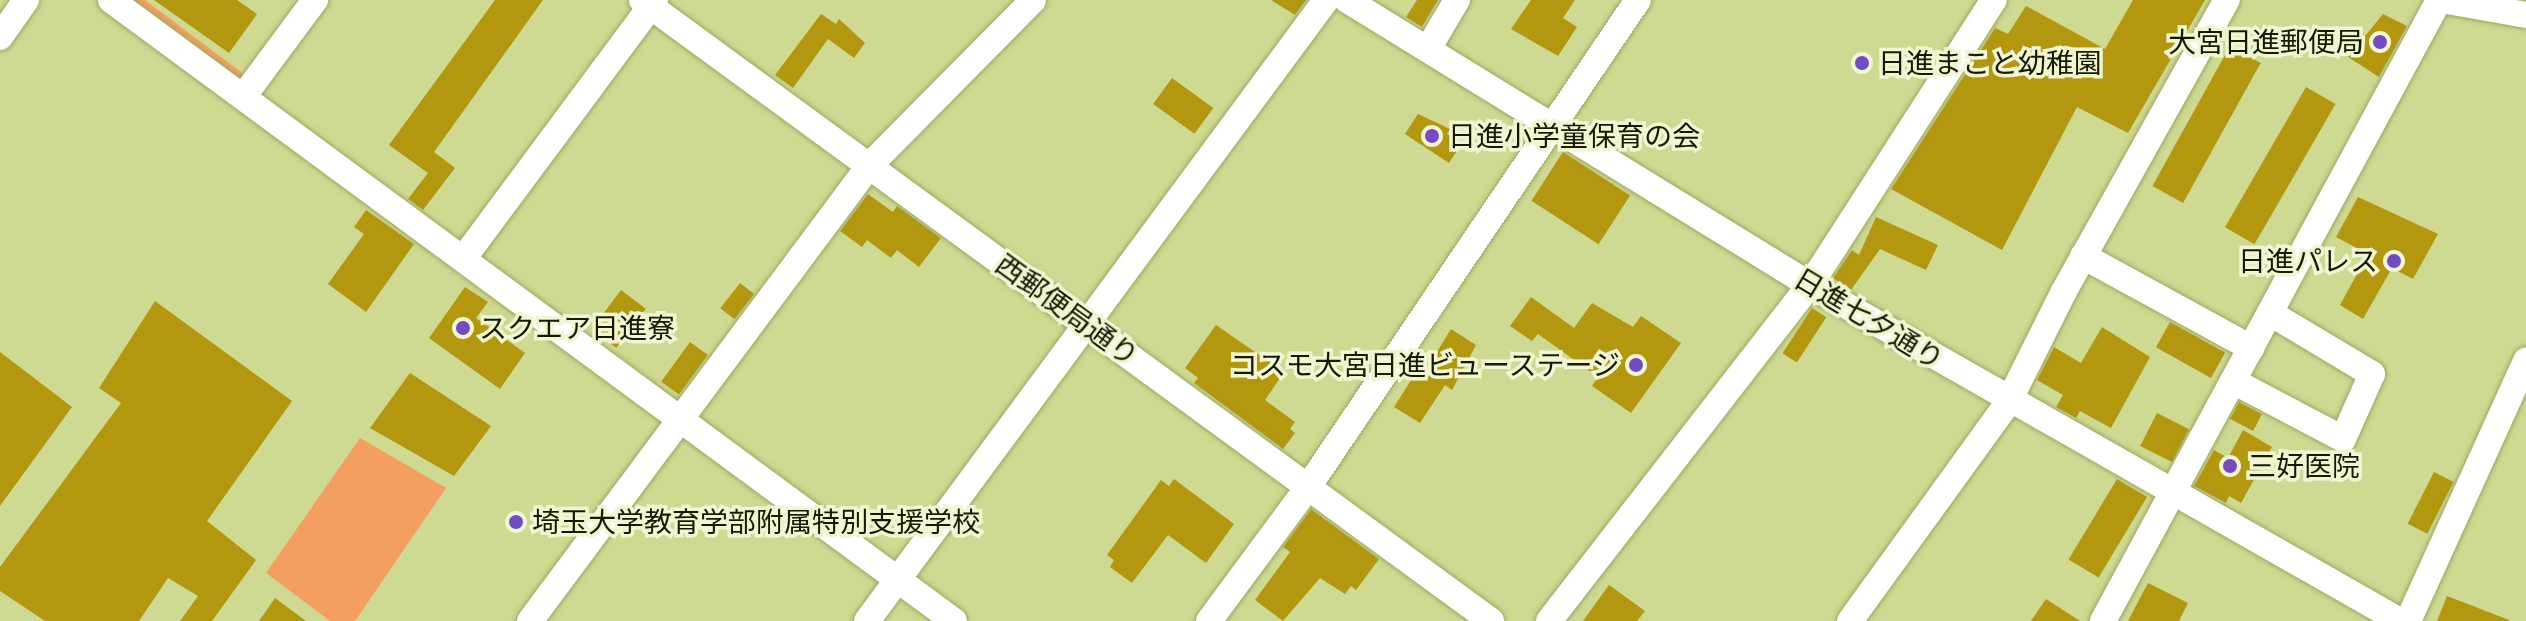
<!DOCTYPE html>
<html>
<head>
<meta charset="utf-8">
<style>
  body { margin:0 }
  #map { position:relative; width:2526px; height:621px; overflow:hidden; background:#ced991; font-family:"PT Sans Narrow","Noto Sans JP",sans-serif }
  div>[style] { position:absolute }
  .green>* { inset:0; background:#f49f60 }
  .building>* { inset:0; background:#b2970f; transform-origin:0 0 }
  .roads { filter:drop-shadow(0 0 2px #9da761) drop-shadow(0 0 2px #9da761) }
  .minor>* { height:26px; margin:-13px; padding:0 13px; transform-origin:13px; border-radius:13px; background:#fff }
  .dots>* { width:22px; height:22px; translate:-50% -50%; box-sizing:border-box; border:4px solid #f0f6d2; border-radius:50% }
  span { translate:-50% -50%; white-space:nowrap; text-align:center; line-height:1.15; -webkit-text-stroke:7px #f0f6d2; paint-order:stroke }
  .poi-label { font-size:28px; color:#171a00 }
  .right { translate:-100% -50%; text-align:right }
  .left { translate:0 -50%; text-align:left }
  .street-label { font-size:28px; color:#171a00 }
</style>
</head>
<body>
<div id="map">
  <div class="green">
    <i style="clip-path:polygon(117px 0,145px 0,250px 79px,241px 91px)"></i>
    <i style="clip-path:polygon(360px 438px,446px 488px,355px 621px,330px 621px,266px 573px)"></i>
  </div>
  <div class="building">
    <i style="clip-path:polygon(154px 0,237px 0,257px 14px,229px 53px)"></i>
    <i style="clip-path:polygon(495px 0,543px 0,434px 152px,455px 168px,423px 210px,408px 199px,428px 173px,389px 145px)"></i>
    <i style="clip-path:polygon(1271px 0,1306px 0,1295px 15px)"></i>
    <i style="clip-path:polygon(1417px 0,1438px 0,1422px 27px,1406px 17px)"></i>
    <i style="clip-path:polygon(1531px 0,1575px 0,1563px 18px,1577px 27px,1558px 56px,1511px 29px)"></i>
    <i style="clip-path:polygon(2133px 0,2205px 0,2128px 133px,2077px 107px,2002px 250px,1891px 189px,1995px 28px,2008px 34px,2026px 6px,2105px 49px)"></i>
    <i style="clip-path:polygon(821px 14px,836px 24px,839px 19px,865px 43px,854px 58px,828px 39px,793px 88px,775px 75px)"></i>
    <i style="clip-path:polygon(2383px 14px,2407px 26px,2379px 77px,2348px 57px)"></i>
    <i style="left:2230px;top:46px;width:35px;height:160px;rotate:29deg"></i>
    <i style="left:1172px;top:78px;width:51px;height:32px;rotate:36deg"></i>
    <i style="left:2306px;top:87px;width:34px;height:162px;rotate:30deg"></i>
    <i style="clip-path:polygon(1418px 114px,1450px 129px,1447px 134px,1462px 143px,1449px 163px,1405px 134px)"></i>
    <i style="left:1563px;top:152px;width:80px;height:58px;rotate:33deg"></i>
    <i style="clip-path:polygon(868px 194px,893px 212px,897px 206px,941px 238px,919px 267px,897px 250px,891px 258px,867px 240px,862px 247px,840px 231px)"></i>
    <i style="clip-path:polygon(2358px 197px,2438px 234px,2413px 279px,2392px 268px,2363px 319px,2340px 305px,2368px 254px,2336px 237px)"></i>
    <i style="clip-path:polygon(366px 210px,414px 244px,366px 312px,328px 284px,364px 234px,354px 227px)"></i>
    <i style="clip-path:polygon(1876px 217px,1938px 245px,1926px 270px,1880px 249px,1851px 290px,1833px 278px,1852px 250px,1859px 255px)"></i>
    <i style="left:740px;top:283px;width:18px;height:32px;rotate:38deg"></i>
    <i style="clip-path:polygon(465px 287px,488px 302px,476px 318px,525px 353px,500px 389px,429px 338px)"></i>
    <i style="left:621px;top:290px;width:31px;height:49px;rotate:37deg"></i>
    <i style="clip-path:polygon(1531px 297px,1574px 328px,1592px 303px,1633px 327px,1641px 316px,1681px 343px,1631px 413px,1592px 386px,1598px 377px,1538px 334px,1532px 341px,1510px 326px)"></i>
    <i style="clip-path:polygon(155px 301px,292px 401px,207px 521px,256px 560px,212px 621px,180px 621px,198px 596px,168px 578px,139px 621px,45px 621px,0 591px,0 567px,121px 403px,99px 388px)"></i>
    <i style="left:1812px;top:308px;width:17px;height:54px;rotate:33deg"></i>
    <i style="left:2170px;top:322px;width:63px;height:29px;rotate:29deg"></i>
    <i style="clip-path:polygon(1216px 325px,1284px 372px,1265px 400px,1295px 422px,1290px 429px,1295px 433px,1283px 449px,1194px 383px,1198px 378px,1185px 368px)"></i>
    <i style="clip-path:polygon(2102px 327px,2150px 357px,2111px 428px,2080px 411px,2076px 418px,2056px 407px,2063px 395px,2037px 380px,2054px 347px,2081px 363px)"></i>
    <i style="clip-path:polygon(1451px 329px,1476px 345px,1452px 390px,1445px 385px,1420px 423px,1394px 407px,1415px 374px,1421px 378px)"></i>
    <i style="left:690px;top:342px;width:22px;height:49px;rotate:36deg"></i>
    <i style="clip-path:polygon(0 352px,72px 407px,0 506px)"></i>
    <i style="clip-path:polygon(410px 373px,491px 426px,454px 476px,370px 428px)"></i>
    <i style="left:2239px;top:402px;width:26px;height:19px;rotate:28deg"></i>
    <i style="left:2157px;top:413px;width:36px;height:37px;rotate:27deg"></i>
    <i style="clip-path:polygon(2243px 430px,2272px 447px,2241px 503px,2229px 496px,2226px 503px,2194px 486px,2214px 450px,2228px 458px)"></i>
    <i style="left:2434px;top:472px;width:22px;height:58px;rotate:27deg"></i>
    <i style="clip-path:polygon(1174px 479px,1234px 524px,1206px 563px,1168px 535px,1132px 583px,1110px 567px,1114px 560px,1107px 555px,1161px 480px,1169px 486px)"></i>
    <i style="left:2117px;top:479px;width:35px;height:94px;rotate:31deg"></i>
    <i style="clip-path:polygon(1311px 509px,1379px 559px,1356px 590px,1351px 586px,1345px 594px,1320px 578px,1283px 621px,1255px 600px,1290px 552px,1283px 547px)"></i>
    <i style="clip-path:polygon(2148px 583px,2188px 603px,2179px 621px,2128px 621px)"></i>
    <i style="clip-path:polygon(1609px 585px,1645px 611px,1637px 621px,1583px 621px)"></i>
    <i style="clip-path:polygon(2447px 596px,2509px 620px,2509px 621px,2437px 621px)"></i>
    <i style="clip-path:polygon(275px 598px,306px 621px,259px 621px)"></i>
    <i style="clip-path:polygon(2046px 599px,2080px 621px,2031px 621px)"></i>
  </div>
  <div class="roads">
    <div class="minor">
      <i style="left:111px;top:0;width:1047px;rotate:36.38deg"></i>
      <i style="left:642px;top:0;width:1052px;rotate:36.18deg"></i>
      <i style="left:1347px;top:0;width:544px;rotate:31.61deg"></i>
      <i style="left:1810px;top:285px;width:679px;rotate:29.66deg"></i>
      <i style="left:2442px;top:0;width:85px;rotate:10.1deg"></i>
      <i style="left:0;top:37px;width:45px;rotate:-54.9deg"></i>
      <i style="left:1428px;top:49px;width:57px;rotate:-59.4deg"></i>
      <i style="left:243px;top:97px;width:121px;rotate:-53.4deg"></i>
      <i style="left:2083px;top:256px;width:192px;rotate:28.7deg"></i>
      <i style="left:463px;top:259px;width:322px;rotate:-53.4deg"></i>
      <i style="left:2233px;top:381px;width:124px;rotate:27.8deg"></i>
      <i style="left:2343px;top:439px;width:71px;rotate:-66deg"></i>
      <i style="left:2372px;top:374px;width:119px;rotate:-149.1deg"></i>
      <i style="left:530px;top:621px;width:567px;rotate:-53.31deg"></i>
      <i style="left:869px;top:166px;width:233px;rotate:-45.3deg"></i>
      <i style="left:867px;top:621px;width:772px;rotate:-53.53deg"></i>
      <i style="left:1209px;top:621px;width:167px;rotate:-53.5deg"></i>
      <i style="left:1308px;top:487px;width:588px;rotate:-55.88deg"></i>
      <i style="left:1549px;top:621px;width:425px;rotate:-52.2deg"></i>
      <i style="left:1810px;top:285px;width:339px;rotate:-57.2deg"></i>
      <i style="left:1850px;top:621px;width:271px;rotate:-54.1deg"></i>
      <i style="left:2009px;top:401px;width:121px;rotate:-63.4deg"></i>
      <i style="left:2063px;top:293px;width:336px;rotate:-60.8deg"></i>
      <i style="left:2103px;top:621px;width:706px;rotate:-61.58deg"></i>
      <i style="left:2408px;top:621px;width:286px;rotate:-65.6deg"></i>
    </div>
  </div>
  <div class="dots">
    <i style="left:2380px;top:42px;background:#754bc4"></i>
    <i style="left:1862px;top:63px;background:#754bc4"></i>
    <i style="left:1432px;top:136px;background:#754bc4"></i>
    <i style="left:2394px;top:261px;background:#754bc4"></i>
    <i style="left:463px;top:328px;background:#754bc4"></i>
    <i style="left:1636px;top:365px;background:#754bc4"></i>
    <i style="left:2230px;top:466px;background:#754bc4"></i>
    <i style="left:516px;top:522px;background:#754bc4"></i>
  </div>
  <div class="poi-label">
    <span class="right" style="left:2364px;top:42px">大宮日進郵便局</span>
    <span class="left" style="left:1878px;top:63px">日進まこと幼稚園</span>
    <span class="left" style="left:1448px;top:136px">日進小学童保育の会</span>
    <span class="right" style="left:2378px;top:261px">日進パレス</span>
    <span class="left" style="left:479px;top:328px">スクエア日進寮</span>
    <span class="right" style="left:1620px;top:365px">コスモ大宮日進ビューステージ</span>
    <span class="left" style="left:2248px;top:466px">三好医院</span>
    <span class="left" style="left:532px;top:522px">埼玉大学教育学部附属特別支援学校</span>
  </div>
  <div class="street-label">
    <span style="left:1067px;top:310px;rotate:36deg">西郵便局通り</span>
    <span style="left:1869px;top:319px;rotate:31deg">日進七夕通り</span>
  </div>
</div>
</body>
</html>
